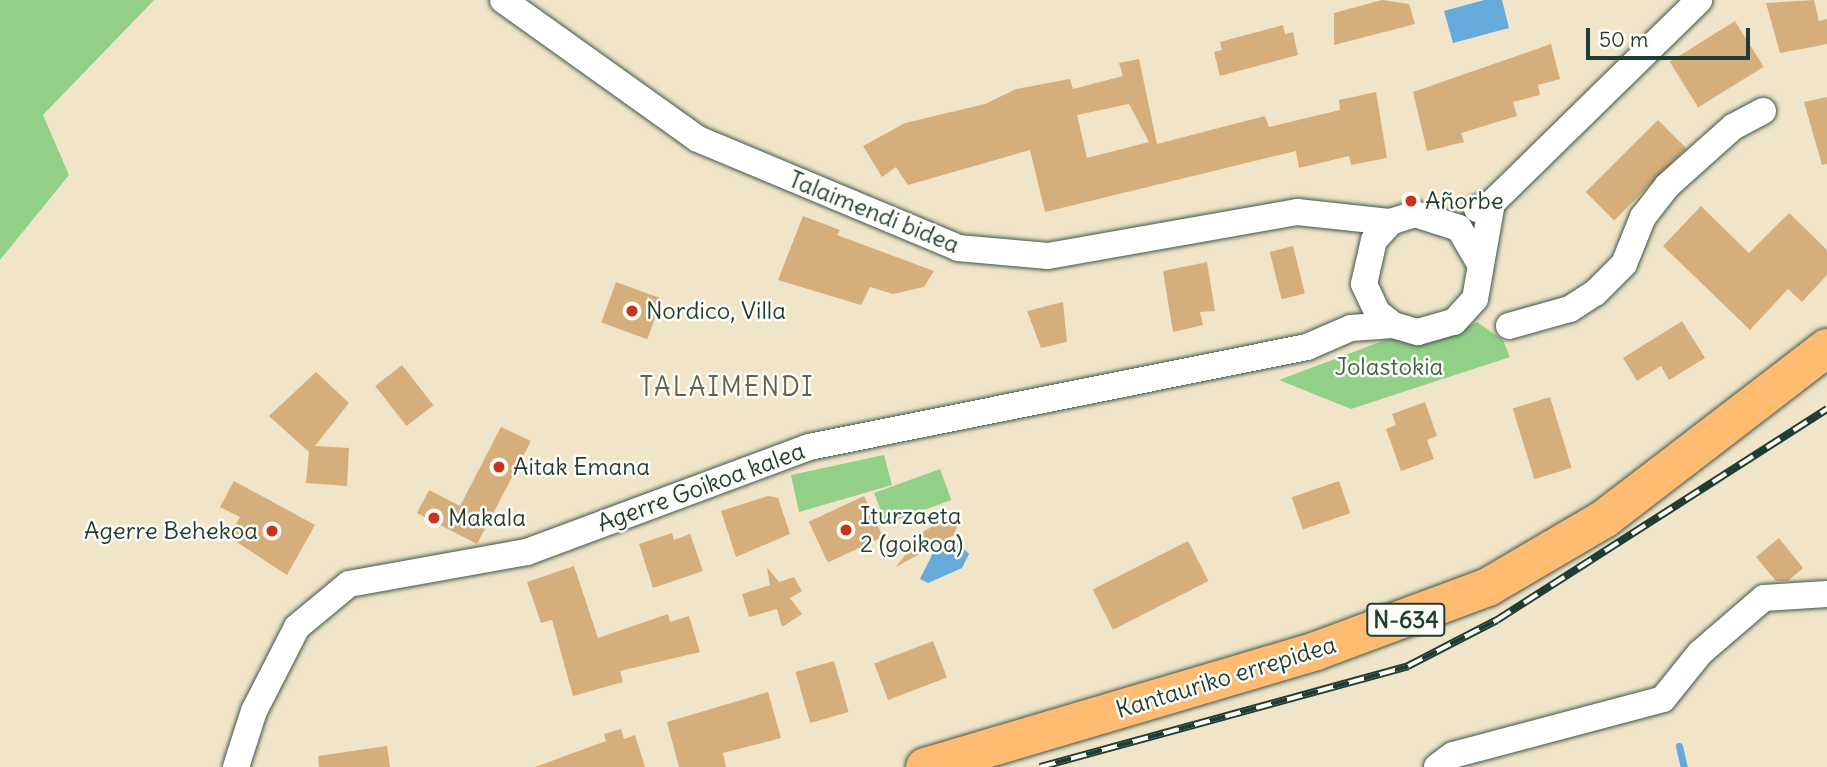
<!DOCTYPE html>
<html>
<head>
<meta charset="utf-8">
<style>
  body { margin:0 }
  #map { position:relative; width:1827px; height:767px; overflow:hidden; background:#f0e5c9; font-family:Delius,sans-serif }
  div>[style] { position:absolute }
  .green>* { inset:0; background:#91d086; transform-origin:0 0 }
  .water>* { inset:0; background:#64aada }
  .stream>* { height:7px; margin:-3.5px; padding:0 3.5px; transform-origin:3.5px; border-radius:3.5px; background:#64aada }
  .building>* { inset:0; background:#d6ae7c; transform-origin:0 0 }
  .roads { filter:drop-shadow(0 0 2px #3e564a) drop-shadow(0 0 2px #3e564a) }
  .minor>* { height:26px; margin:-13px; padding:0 13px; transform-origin:13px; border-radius:13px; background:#fff }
  .highway>* { height:38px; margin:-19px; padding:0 19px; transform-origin:19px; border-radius:19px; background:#ffbb71 }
  .rail>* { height:8px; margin-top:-4px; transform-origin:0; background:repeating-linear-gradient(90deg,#fdfcf7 0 16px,#1f3d34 0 32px); box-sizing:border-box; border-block:2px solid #1f3d34 }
  .dots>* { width:19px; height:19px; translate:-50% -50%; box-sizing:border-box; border:4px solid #fdfcf7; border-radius:50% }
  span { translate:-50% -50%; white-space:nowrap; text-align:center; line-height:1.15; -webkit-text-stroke:5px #fdfcf7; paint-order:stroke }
  .shield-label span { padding:2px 5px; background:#fdfcf7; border:2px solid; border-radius:5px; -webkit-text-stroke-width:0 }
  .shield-label { font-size:23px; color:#1f3d34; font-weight:700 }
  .poi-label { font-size:24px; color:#1f3d34 }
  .left { translate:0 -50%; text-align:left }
  .right { translate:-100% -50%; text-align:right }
  .street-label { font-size:24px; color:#1f3d34 }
  .park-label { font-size:24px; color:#3c6248 }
  .neighbourhood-label { font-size:26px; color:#5f654d; letter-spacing:2px }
  .scale { position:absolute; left:1586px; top:28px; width:164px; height:32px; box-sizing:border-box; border:4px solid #1f3d34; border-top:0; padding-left:9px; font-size:21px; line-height:24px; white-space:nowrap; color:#1f3d34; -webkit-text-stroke:5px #fdfcf7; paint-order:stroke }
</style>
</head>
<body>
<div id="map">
  <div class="green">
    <i style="clip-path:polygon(0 0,154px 0,43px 115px,69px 175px,0 260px)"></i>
    <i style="clip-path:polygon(1477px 322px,1503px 340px,1510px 357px,1351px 409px,1279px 380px,1393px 337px,1438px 341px)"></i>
    <i style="clip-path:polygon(884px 455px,892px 485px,799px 512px,791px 475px)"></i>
    <i style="left:940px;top:469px;width:33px;height:70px;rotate:70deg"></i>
  </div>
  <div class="water">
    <i style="clip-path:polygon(1484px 0,1502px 0,1509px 28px,1453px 43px,1444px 11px)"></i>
    <i style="clip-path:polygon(957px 542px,969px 554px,962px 568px,928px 583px,920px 579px,933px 553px)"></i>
  </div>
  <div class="stream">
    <i style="left:1679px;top:746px;width:22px;rotate:77deg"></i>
  </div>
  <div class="building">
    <i style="clip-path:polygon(1382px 0,1409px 4px,1415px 24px,1334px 45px,1334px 13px)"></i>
    <i style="clip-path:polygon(1814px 0,1819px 21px,1827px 19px,1827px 44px,1780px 53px,1766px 3px)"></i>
    <i style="left:1735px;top:21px;width:54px;height:77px;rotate:58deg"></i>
    <i style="clip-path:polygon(1283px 25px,1285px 34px,1293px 32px,1298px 55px,1220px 76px,1214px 52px,1222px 50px,1220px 42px)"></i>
    <i style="clip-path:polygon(1551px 44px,1560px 79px,1538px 85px,1540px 95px,1513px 102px,1517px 116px,1461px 133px,1464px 142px,1427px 151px,1413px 92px)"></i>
    <i style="clip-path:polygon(evenodd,1139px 59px,1157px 144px,1265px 116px,1269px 127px,1340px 110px,1339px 100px,1376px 92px,1387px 158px,1351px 165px,1349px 156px,1299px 168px,1296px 151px,1045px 212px,1030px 150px,908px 185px,896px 167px,882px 177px,863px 146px,905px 123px,985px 104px,1016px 89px,1070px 79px,1073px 89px,1123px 76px,1119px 63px,1139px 59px,1129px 104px,1149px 142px,1087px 158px,1077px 115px,1129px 104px)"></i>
    <i style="clip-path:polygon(1827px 97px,1827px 164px,1822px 165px,1804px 102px)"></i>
    <i style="left:1658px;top:120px;width:40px;height:102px;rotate:45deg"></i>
    <i style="clip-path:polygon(1701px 206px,1749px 253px,1789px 213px,1827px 250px,1827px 275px,1802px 302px,1788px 289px,1750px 330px,1663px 246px)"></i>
    <i style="clip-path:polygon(803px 216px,840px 230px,837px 235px,934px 271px,924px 287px,893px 294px,870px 287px,861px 305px,778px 280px)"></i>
    <i style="left:1293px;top:246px;width:49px;height:24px;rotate:76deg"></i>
    <i style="clip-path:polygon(1207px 262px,1215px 311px,1200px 312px,1203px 325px,1173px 332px,1163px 271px)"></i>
    <i style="left:616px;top:282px;width:49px;height:43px;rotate:20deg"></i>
    <i style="clip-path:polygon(1063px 302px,1067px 342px,1041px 348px,1027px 311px)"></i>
    <i style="clip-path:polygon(1682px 321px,1705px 358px,1669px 380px,1661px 366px,1637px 381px,1623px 358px)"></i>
    <i style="left:402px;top:365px;width:51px;height:34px;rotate:52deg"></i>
    <i style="clip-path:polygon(316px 372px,349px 403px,315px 446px,349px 448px,347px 486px,306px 483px,309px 452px,269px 416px)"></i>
    <i style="left:1550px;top:397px;width:74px;height:39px;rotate:73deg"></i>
    <i style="clip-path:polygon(1425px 402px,1437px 436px,1427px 440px,1434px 459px,1401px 471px,1386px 429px,1396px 425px,1392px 414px)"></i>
    <i style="clip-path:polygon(501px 427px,531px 441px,477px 544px,417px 513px,429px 490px,460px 506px)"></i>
    <i style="clip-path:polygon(234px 481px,315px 525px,287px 575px,229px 537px,240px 517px,220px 507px)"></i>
    <i style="left:1339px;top:481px;width:34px;height:50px;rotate:71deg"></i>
    <i style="clip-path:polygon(768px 496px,778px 498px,790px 534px,736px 557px,721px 511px)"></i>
    <i style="left:864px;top:496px;width:45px;height:61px;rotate:65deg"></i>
    <i style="clip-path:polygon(946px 518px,959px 521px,954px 535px,896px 567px,923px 532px)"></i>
    <i style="clip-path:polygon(672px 533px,674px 540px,690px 534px,703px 571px,653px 588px,639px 544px)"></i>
    <i style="clip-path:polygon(1779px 538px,1803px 568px,1788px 581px,1776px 581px,1756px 557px)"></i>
    <i style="left:1188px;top:541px;width:45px;height:107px;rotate:63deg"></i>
    <i style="clip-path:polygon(574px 566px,598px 638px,668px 614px,670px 622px,689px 616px,700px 652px,620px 671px,623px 682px,573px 696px,552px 620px,541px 623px,527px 582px)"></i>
    <i style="clip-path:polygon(767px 567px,779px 582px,794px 577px,802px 591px,790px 598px,802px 614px,782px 627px,777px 609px,749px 617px,742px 594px,770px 585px)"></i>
    <i style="left:933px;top:641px;width:39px;height:63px;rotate:69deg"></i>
    <i style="left:834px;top:661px;width:53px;height:40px;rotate:74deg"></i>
    <i style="clip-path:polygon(768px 692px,781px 738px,723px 753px,726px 767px,679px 767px,667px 722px)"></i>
    <i style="clip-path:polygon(621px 729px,624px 739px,635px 735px,645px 767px,535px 767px,606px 741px,604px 734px)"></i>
    <i style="clip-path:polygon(387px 746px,390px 767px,319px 767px,318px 756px)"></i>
  </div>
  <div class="roads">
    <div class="minor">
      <i style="left:503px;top:0;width:239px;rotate:35.5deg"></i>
      <i style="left:698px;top:139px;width:282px;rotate:22.7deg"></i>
      <i style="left:958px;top:248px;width:90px;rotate:5.1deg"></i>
      <i style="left:1048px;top:256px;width:253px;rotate:-10deg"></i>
      <i style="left:1297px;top:212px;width:95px;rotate:6.1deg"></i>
      <i style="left:1477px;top:209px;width:16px;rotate:-22deg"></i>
      <i style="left:1492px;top:203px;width:290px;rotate:-44.4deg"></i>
      <i style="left:1480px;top:264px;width:42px;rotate:-120.3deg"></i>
      <i style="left:1459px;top:228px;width:46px;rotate:-162.3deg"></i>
      <i style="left:1415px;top:214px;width:25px;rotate:162deg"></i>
      <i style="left:1391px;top:222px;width:25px;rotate:133deg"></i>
      <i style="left:1374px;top:240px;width:45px;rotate:102.8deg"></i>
      <i style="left:1364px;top:284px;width:31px;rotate:65deg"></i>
      <i style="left:1377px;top:312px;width:21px;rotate:39deg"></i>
      <i style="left:1393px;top:325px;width:26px;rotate:16deg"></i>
      <i style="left:1418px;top:332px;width:37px;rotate:-16deg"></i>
      <i style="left:1454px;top:322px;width:31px;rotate:-48deg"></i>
      <i style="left:1475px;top:299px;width:97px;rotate:-80deg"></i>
      <i style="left:1509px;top:326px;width:63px;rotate:-15.6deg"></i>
      <i style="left:1570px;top:309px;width:30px;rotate:-33deg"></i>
      <i style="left:1595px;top:293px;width:41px;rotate:-45deg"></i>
      <i style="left:1624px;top:264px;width:51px;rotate:-68deg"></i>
      <i style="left:1643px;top:217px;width:39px;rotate:-52deg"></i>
      <i style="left:1667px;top:186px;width:89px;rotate:-41.8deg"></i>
      <i style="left:1733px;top:127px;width:34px;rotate:-28deg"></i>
      <i style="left:236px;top:767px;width:59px;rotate:-72.2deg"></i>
      <i style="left:254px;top:711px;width:94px;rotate:-62.9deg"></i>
      <i style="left:297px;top:627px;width:67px;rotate:-39.6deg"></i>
      <i style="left:349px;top:584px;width:181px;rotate:-10.2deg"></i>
      <i style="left:527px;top:552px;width:301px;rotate:-20.4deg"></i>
      <i style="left:809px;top:447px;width:508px;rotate:-11.35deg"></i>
      <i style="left:1307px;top:347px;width:48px;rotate:-23.4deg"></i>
      <i style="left:1351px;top:328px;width:42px;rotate:-4.1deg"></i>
      <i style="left:1437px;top:767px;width:20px;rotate:-37deg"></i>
      <i style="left:1453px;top:755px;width:217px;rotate:-14.9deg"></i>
      <i style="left:1663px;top:699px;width:59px;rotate:-51.2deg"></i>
      <i style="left:1700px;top:653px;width:84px;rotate:-40.7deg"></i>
      <i style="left:1764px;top:598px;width:63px;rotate:-3.6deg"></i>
    </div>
    <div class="highway">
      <i style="left:925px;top:767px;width:408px;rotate:-16.5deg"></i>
      <i style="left:1316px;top:651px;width:184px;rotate:-20.4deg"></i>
      <i style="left:1488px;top:587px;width:134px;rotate:-30.4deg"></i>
      <i style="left:1604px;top:519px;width:281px;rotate:-37.5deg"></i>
    </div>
  </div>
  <div class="rail">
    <i style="left:1040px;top:767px;width:382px;rotate:-15.3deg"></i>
    <i style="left:1408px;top:666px;width:100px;rotate:-27.3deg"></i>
    <i style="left:1497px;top:620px;width:392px;rotate:-32.6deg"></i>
  </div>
  <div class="dots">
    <i style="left:1411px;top:201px;background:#c8321e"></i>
    <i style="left:632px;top:311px;background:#c8321e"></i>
    <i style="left:499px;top:467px;background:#c8321e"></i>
    <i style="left:434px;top:518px;background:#c8321e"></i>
    <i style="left:846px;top:530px;background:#c8321e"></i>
    <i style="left:272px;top:531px;background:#c8321e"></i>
  </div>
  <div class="shield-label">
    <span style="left:1406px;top:620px">N-634</span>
  </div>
  <div class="poi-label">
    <span class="left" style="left:1425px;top:201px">Añorbe</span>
    <span class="left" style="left:646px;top:311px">Nordico, Villa</span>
    <span class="left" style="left:513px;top:467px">Aitak Emana</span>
    <span class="left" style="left:860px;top:530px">Iturzaeta<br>2 (goikoa)</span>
    <span class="left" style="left:448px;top:518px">Makala</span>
    <span class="right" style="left:258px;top:531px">Agerre Behekoa</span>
  </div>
  <div class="street-label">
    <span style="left:874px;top:212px;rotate:22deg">Talaimendi bidea</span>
    <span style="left:701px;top:487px;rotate:-20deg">Agerre Goikoa kalea</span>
    <span style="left:1226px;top:677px;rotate:-17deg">Kantauriko errepidea</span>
  </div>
  <div class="park-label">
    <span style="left:1389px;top:367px">Jolastokia</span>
  </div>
  <div class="neighbourhood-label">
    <span style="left:727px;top:387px">TALAIMENDI</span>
  </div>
  <div class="scale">50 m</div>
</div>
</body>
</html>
